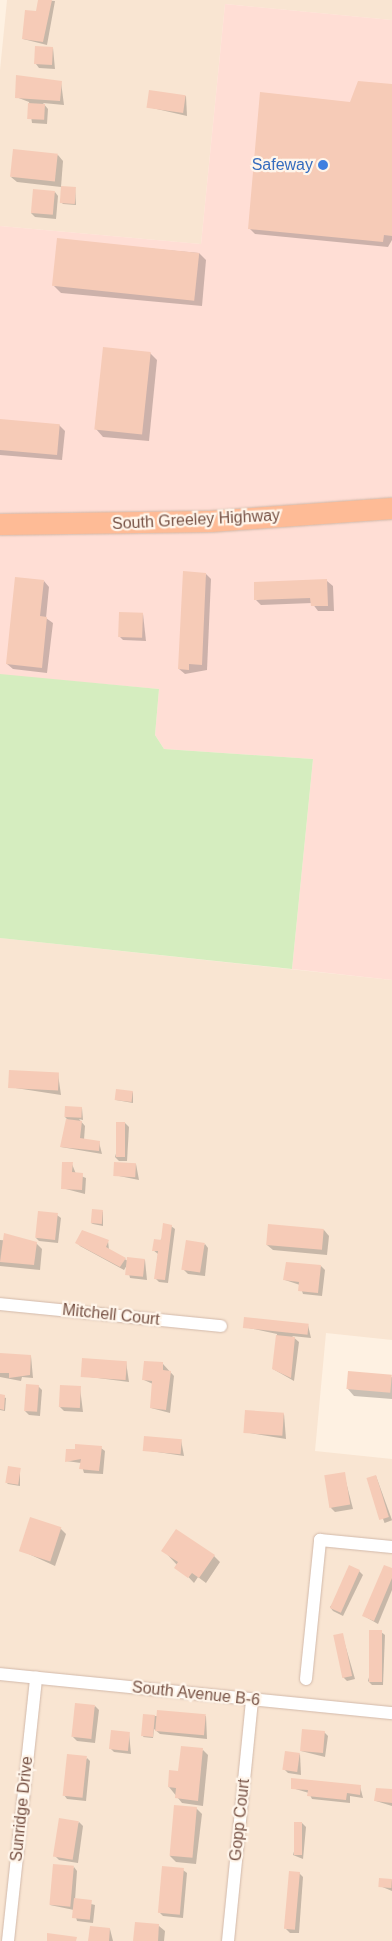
<!DOCTYPE html>
<html>
<head>
<meta charset="utf-8">
<style>
  body { margin:0 }
  #map { position:relative; width:392px; height:1941px; overflow:hidden; background:#fef1e2; font-family:Helvetica,sans-serif }
  div>[style] { position:absolute }
  .residential>* { inset:0; background:#f9e5d2 }
  .commercial>* { inset:0; background:#ffded5 }
  .green>* { inset:0; background:#d5edbf }
  .shadow>* { inset:0; background:#0003; transform-origin:0 0 }
  .building>* { inset:0; background:#f6cbb7; transform-origin:0 0 }
  .roads { filter:drop-shadow(0 0 1px #d2b9aa) drop-shadow(0 0 1px #d2b9aa) }
  .minor>* { height:12px; margin:-6px; padding:0 6px; transform-origin:6px; border-radius:6px; background:#fff }
  .trunk>* { height:21px; margin:-10.5px; padding:0 10.5px; transform-origin:10.5px; border-radius:10.5px; background:#febb96 }
  .dots>* { width:14px; height:14px; translate:-50% -50%; box-sizing:border-box; border:2px solid #fff5ea; border-radius:50% }
  span { translate:-50% -50%; white-space:nowrap; text-align:center; line-height:1.15; -webkit-text-stroke:4.5px #fff5ea; paint-order:stroke }
  .shop-label { font-size:16px; color:#366cbe }
  .right { translate:-100% -50%; text-align:right }
  .street-label { font-size:16px; color:#785346 }
</style>
</head>
<body>
<div id="map">
  <div class="residential">
    <i style="clip-path:polygon(7px 0,392px 0,392px 20px,225px 4px,201px 244px,0 226px,0 70px)"></i>
    <i style="clip-path:polygon(0 938px,392px 980px,392px 1340px,326px 1333px,315px 1451px,392px 1459px,392px 1941px,0 1941px)"></i>
  </div>
  <div class="commercial">
    <i style="clip-path:polygon(225px 4px,392px 20px,392px 980px,292px 969px,313px 759px,164px 749px,155px 735px,159px 689px,0 675px,0 226px,201px 244px)"></i>
  </div>
  <div class="green">
    <i style="clip-path:polygon(0 674px,159px 689px,155px 735px,164px 749px,313px 759px,292px 969px,0 938px)"></i>
  </div>
  <div class="shadow">
    <i style="clip-path:polygon(39px 0,55px 1px,47px 45px,23px 39px,37px 12px)"></i>
    <i style="clip-path:polygon(53px 48px,55px 69px,39px 68px,36px 64px)"></i>
    <i style="clip-path:polygon(61px 82px,64px 105px,43px 103px,48px 109px,47px 124px,32px 123px,29px 102px,16px 97px)"></i>
    <i style="clip-path:polygon(392px 86px,392px 240px,388px 247px,255px 234px,249px 228px,351px 103px)"></i>
    <i style="clip-path:polygon(186px 96px,187px 116px,148px 107px)"></i>
    <i style="clip-path:polygon(58px 155px,63px 161px,61px 187px,17px 182px,11px 177px)"></i>
    <i style="clip-path:polygon(75px 188px,76px 205px,63px 204px,61px 202px)"></i>
    <i style="clip-path:polygon(55px 192px,58px 196px,56px 219px,35px 217px,31px 213px)"></i>
    <i style="clip-path:polygon(58px 240px,199px 253px,206px 260px,202px 306px,61px 293px,54px 286px)"></i>
    <i style="clip-path:polygon(150px 353px,157px 360px,149px 441px,103px 437px,96px 429px)"></i>
    <i style="clip-path:polygon(0 420px,59px 425px,65px 431px,62px 460px,0 455px)"></i>
    <i style="clip-path:polygon(206px 574px,211px 579px,207px 670px,185px 674px,179px 669px)"></i>
    <i style="clip-path:polygon(44px 581px,49px 587px,46px 618px,53px 623px,47px 673px,13px 669px,7px 664px)"></i>
    <i style="clip-path:polygon(327px 581px,333px 586px,334px 611px,318px 611px,312px 603px,261px 605px,256px 600px)"></i>
    <i style="clip-path:polygon(143px 614px,146px 641px,123px 640px,119px 636px)"></i>
    <i style="clip-path:polygon(58px 1074px,61px 1095px,9px 1087px)"></i>
    <i style="clip-path:polygon(133px 1092px,133px 1103px,116px 1100px)"></i>
    <i style="clip-path:polygon(82px 1108px,83px 1120px,79px 1119px,85px 1126px,84px 1140px,99px 1142px,102px 1154px,61px 1147px,69px 1121px,65px 1117px)"></i>
    <i style="clip-path:polygon(125px 1123px,129px 1127px,127px 1161px,119px 1161px,115px 1157px)"></i>
    <i style="clip-path:polygon(72px 1164px,76px 1174px,86px 1178px,85px 1194px,62px 1188px)"></i>
    <i style="clip-path:polygon(136px 1164px,139px 1180px,114px 1175px)"></i>
    <i style="clip-path:polygon(103px 1211px,103px 1226px,93px 1224px,91px 1223px)"></i>
    <i style="clip-path:polygon(57px 1215px,61px 1218px,58px 1243px,39px 1241px,36px 1238px)"></i>
    <i style="clip-path:polygon(171px 1226px,175px 1229px,168px 1283px,159px 1282px,155px 1278px,158px 1254px,153px 1250px)"></i>
    <i style="clip-path:polygon(324px 1230px,329px 1236px,327px 1255px,273px 1250px,267px 1245px)"></i>
    <i style="clip-path:polygon(83px 1232px,108px 1241px,109px 1250px,128px 1261px,145px 1260px,147px 1280px,130px 1278px,127px 1265px,124px 1270px,80px 1246px,77px 1242px)"></i>
    <i style="clip-path:polygon(0 1240px,36px 1243px,42px 1249px,40px 1270px,0 1266px)"></i>
    <i style="clip-path:polygon(205px 1244px,208px 1248px,205px 1276px,188px 1274px,184px 1270px)"></i>
    <i style="clip-path:polygon(321px 1266px,325px 1270px,322px 1296px,303px 1294px,300px 1285px,285px 1280px)"></i>
    <i style="clip-path:polygon(308px 1325px,311px 1338px,292px 1336px,299px 1342px,294px 1381px,273px 1369px,277px 1334px,244px 1327px)"></i>
    <i style="clip-path:polygon(0 1354px,31px 1356px,33px 1378px,22px 1377px,21px 1381px,0 1377px)"></i>
    <i style="clip-path:polygon(126px 1362px,129px 1382px,82px 1376px)"></i>
    <i style="clip-path:polygon(163px 1364px,174px 1376px,170px 1413px,151px 1408px,153px 1384px,144px 1380px)"></i>
    <i style="clip-path:polygon(392px 1377px,392px 1399px,354px 1396px,347px 1388px)"></i>
    <i style="clip-path:polygon(38px 1386px,42px 1390px,40px 1416px,29px 1415px,25px 1411px)"></i>
    <i style="clip-path:polygon(80px 1388px,83px 1412px,64px 1411px,60px 1407px)"></i>
    <i style="clip-path:polygon(0 1396px,6px 1398px,5px 1411px,0 1410px)"></i>
    <i style="clip-path:polygon(284px 1414px,286px 1439px,244px 1432px)"></i>
    <i style="clip-path:polygon(181px 1440px,184px 1456px,144px 1450px)"></i>
    <i style="clip-path:polygon(101px 1448px,105px 1451px,103px 1474px,84px 1473px,81px 1463px,66px 1461px)"></i>
    <i style="clip-path:polygon(20px 1469px,20px 1486px,8px 1484px,7px 1483px)"></i>
    <i style="clip-path:polygon(344px 1474px,353px 1509px,335px 1512px,331px 1508px)"></i>
    <i style="left:376px;top:1476px;width:47px;height:8px;rotate:70deg"></i>
    <i style="clip-path:polygon(60px 1528px,66px 1534px,55px 1566px,20px 1550px)"></i>
    <i style="clip-path:polygon(163px 1550px,214px 1556px,220px 1562px,206px 1583px,198px 1577px,194px 1583px)"></i>
    <i style="clip-path:polygon(392px 1570px,392px 1590px,378px 1624px,364px 1616px)"></i>
    <i style="clip-path:polygon(359px 1571px,363px 1575px,343px 1616px,333px 1611px,330px 1607px)"></i>
    <i style="clip-path:polygon(381px 1632px,385px 1635px,383px 1685px,372px 1685px,368px 1681px)"></i>
    <i style="clip-path:polygon(342px 1634px,355px 1679px,347px 1681px,343px 1677px)"></i>
    <i style="clip-path:polygon(95px 1706px,99px 1710px,95px 1743px,77px 1741px,73px 1737px)"></i>
    <i style="clip-path:polygon(154px 1716px,206px 1716px,207px 1739px,160px 1734px,154px 1729px,153px 1738px,143px 1737px)"></i>
    <i style="clip-path:polygon(324px 1732px,328px 1736px,325px 1757px,301px 1751px)"></i>
    <i style="clip-path:polygon(129px 1733px,131px 1754px,114px 1752px,110px 1748px)"></i>
    <i style="clip-path:polygon(203px 1750px,208px 1755px,203px 1806px,182px 1803px,169px 1787px)"></i>
    <i style="clip-path:polygon(300px 1754px,301px 1775px,288px 1773px,284px 1769px)"></i>
    <i style="clip-path:polygon(87px 1758px,90px 1761px,86px 1801px,67px 1799px,64px 1795px)"></i>
    <i style="clip-path:polygon(360px 1786px,363px 1798px,350px 1796px,350px 1803px,312px 1799px,309px 1793px,292px 1788px)"></i>
    <i style="clip-path:polygon(392px 1791px,392px 1806px,376px 1801px)"></i>
    <i style="clip-path:polygon(196px 1808px,202px 1814px,196px 1864px,176px 1862px,170px 1856px)"></i>
    <i style="clip-path:polygon(79px 1822px,83px 1826px,78px 1863px,59px 1860px,55px 1856px)"></i>
    <i style="clip-path:polygon(302px 1823px,306px 1827px,303px 1859px,293px 1855px)"></i>
    <i style="clip-path:polygon(74px 1867px,77px 1871px,75px 1900px,95px 1905px,93px 1923px,77px 1921px,74px 1910px,50px 1905px)"></i>
    <i style="clip-path:polygon(183px 1870px,187px 1873px,183px 1918px,163px 1916px,159px 1912px)"></i>
    <i style="clip-path:polygon(299px 1873px,303px 1877px,299px 1933px,290px 1933px,286px 1929px)"></i>
    <i style="clip-path:polygon(392px 1880px,392px 1891px,380px 1886px)"></i>
    <i style="clip-path:polygon(159px 1926px,165px 1931px,164px 1941px,135px 1941px)"></i>
    <i style="clip-path:polygon(110px 1929px,113px 1941px,89px 1941px)"></i>
  </div>
  <div class="building">
    <i style="clip-path:polygon(38px 0,52px 0,43px 42px,22px 39px,25px 10px,36px 11px)"></i>
    <i style="left:35px;top:46px;width:18px;height:18px;rotate:3deg"></i>
    <i style="clip-path:polygon(16px 75px,62px 81px,60px 101px,15px 98px)"></i>
    <i style="clip-path:polygon(358px 81px,392px 84px,392px 236px,384px 235px,383px 242px,248px 229px,260px 92px,350px 102px)"></i>
    <i style="left:149px;top:90px;width:37px;height:18px;rotate:8deg"></i>
    <i style="left:28px;top:103px;width:17px;height:16px;rotate:3deg"></i>
    <i style="left:13px;top:149px;width:45px;height:28px;rotate:6deg"></i>
    <i style="left:61px;top:186px;width:15px;height:17px;rotate:4deg"></i>
    <i style="left:33px;top:189px;width:22px;height:24px;rotate:5deg"></i>
    <i style="left:57px;top:238px;width:143px;height:48px;rotate:6deg"></i>
    <i style="left:103px;top:347px;width:48px;height:83px;rotate:6deg"></i>
    <i style="left:0;top:419px;width:60px;height:31px;rotate:5deg"></i>
    <i style="clip-path:polygon(183px 571px,206px 573px,202px 665px,189px 664px,189px 670px,178px 669px)"></i>
    <i style="clip-path:polygon(15px 577px,44px 580px,40px 616px,47px 617px,42px 668px,6px 664px)"></i>
    <i style="clip-path:polygon(327px 579px,328px 606px,311px 606px,310px 598px,254px 600px,254px 582px)"></i>
    <i style="left:119px;top:612px;width:24px;height:25px;rotate:2deg"></i>
    <i style="left:9px;top:1070px;width:50px;height:18px;rotate:3deg"></i>
    <i style="left:116px;top:1089px;width:17px;height:11px;rotate:7deg"></i>
    <i style="left:65px;top:1106px;width:17px;height:11px;rotate:3deg"></i>
    <i style="clip-path:polygon(66px 1119px,82px 1121px,80px 1138px,100px 1141px,99px 1151px,60px 1147px)"></i>
    <i style="left:116px;top:1122px;width:9px;height:35px"></i>
    <i style="clip-path:polygon(62px 1162px,73px 1162px,72px 1172px,83px 1173px,82px 1190px,61px 1189px)"></i>
    <i style="left:114px;top:1162px;width:22px;height:14px;rotate:3deg"></i>
    <i style="left:92px;top:1209px;width:11px;height:14px;rotate:5deg"></i>
    <i style="left:38px;top:1211px;width:20px;height:27px;rotate:6deg"></i>
    <i style="clip-path:polygon(163px 1223px,172px 1225px,165px 1280px,154px 1279px,158px 1251px,152px 1251px,154px 1239px,161px 1240px)"></i>
    <i style="left:268px;top:1224px;width:56px;height:21px;rotate:5deg"></i>
    <i style="clip-path:polygon(82px 1230px,109px 1240px,106px 1247px,126px 1258px,120px 1267px,75px 1243px)"></i>
    <i style="clip-path:polygon(4px 1233px,37px 1242px,34px 1265px,0 1262px)"></i>
    <i style="left:186px;top:1240px;width:19px;height:30px;rotate:9deg"></i>
    <i style="left:127px;top:1257px;width:18px;height:18px;rotate:6deg"></i>
    <i style="clip-path:polygon(286px 1262px,321px 1265px,318px 1293px,298px 1291px,299px 1282px,283px 1280px)"></i>
    <i style="left:244px;top:1317px;width:65px;height:11px;rotate:6deg"></i>
    <i style="clip-path:polygon(276px 1335px,295px 1337px,291px 1378px,272px 1369px)"></i>
    <i style="clip-path:polygon(0 1353px,31px 1355px,30px 1375px,9px 1378px,9px 1373px,0 1373px)"></i>
    <i style="left:82px;top:1358px;width:45px;height:19px;rotate:4deg"></i>
    <i style="clip-path:polygon(144px 1361px,163px 1362px,163px 1370px,171px 1371px,166px 1410px,150px 1408px,152px 1381px,142px 1380px)"></i>
    <i style="left:348px;top:1371px;width:44px;height:18px;rotate:5deg"></i>
    <i style="left:26px;top:1384px;width:13px;height:27px;rotate:4deg"></i>
    <i style="left:60px;top:1385px;width:21px;height:22px;rotate:3deg"></i>
    <i style="clip-path:polygon(0 1394px,5px 1395px,4px 1410px,0 1409px)"></i>
    <i style="left:245px;top:1410px;width:39px;height:23px;rotate:4deg"></i>
    <i style="left:144px;top:1436px;width:38px;height:15px;rotate:5deg"></i>
    <i style="clip-path:polygon(75px 1444px,102px 1446px,99px 1471px,79px 1469px,81px 1459px,65px 1462px,66px 1449px,75px 1449px)"></i>
    <i style="left:8px;top:1466px;width:13px;height:17px;rotate:9deg"></i>
    <i style="left:345px;top:1472px;width:33px;height:21px;rotate:81deg"></i>
    <i style="left:376px;top:1475px;width:44px;height:10px;rotate:73deg"></i>
    <i style="left:30px;top:1517px;width:33px;height:36px;rotate:18deg"></i>
    <i style="clip-path:polygon(176px 1529px,215px 1555px,199px 1578px,192px 1573px,188px 1578px,174px 1568px,178px 1562px,161px 1551px)"></i>
    <i style="left:349px;top:1565px;width:12px;height:47px;rotate:24deg"></i>
    <i style="clip-path:polygon(384px 1565px,392px 1568px,392px 1578px,374px 1621px,362px 1616px)"></i>
    <i style="left:369px;top:1630px;width:13px;height:52px"></i>
    <i style="left:343px;top:1633px;width:44px;height:10px;rotate:78deg"></i>
    <i style="left:75px;top:1703px;width:20px;height:34px;rotate:6deg"></i>
    <i style="left:157px;top:1710px;width:49px;height:21px;rotate:5deg"></i>
    <i style="left:143px;top:1714px;width:12px;height:22px;rotate:5deg"></i>
    <i style="left:302px;top:1729px;width:23px;height:22px;rotate:5deg"></i>
    <i style="left:111px;top:1730px;width:19px;height:19px;rotate:6deg"></i>
    <i style="clip-path:polygon(181px 1746px,203px 1748px,198px 1801px,175px 1798px,176px 1788px,168px 1787px,169px 1770px,178px 1771px)"></i>
    <i style="left:285px;top:1751px;width:15px;height:19px;rotate:8deg"></i>
    <i style="left:67px;top:1754px;width:20px;height:42px;rotate:6deg"></i>
    <i style="clip-path:polygon(291px 1778px,361px 1785px,360px 1795px,347px 1793px,346px 1800px,307px 1796px,308px 1790px,291px 1789px)"></i>
    <i style="clip-path:polygon(376px 1788px,392px 1789px,392px 1803px,374px 1801px)"></i>
    <i style="left:174px;top:1805px;width:23px;height:51px;rotate:5deg"></i>
    <i style="left:59px;top:1818px;width:20px;height:39px;rotate:9deg"></i>
    <i style="left:294px;top:1822px;width:8px;height:33px"></i>
    <i style="left:53px;top:1864px;width:21px;height:41px;rotate:5deg"></i>
    <i style="left:162px;top:1866px;width:22px;height:47px;rotate:5deg"></i>
    <i style="left:289px;top:1871px;width:11px;height:58px;rotate:5deg"></i>
    <i style="left:379px;top:1878px;width:13px;height:9px;rotate:4deg"></i>
    <i style="left:74px;top:1898px;width:18px;height:20px;rotate:6deg"></i>
    <i style="clip-path:polygon(135px 1922px,159px 1924px,158px 1941px,133px 1941px)"></i>
    <i style="clip-path:polygon(90px 1926px,110px 1928px,109px 1941px,88px 1941px)"></i>
    <i style="clip-path:polygon(47px 1933px,77px 1937px,76px 1941px,47px 1941px)"></i>
  </div>
  <div class="roads">
    <div class="minor">
      <i style="left:0;top:1304px;width:222px;rotate:5.7deg"></i>
      <i style="left:0;top:1674px;width:394px;rotate:5.7deg"></i>
      <i style="left:306px;top:1679px;width:140px;rotate:-84.2deg"></i>
      <i style="left:320px;top:1540px;width:72px;rotate:5.6deg"></i>
      <i style="left:8px;top:1941px;width:265px;rotate:-83.9deg"></i>
      <i style="left:228px;top:1941px;width:243px;rotate:-84.3deg"></i>
    </div>
    <div class="trunk">
      <i style="left:0;top:524px;width:210px;rotate:-0.8deg"></i>
      <i style="left:210px;top:521px;width:182px;rotate:-4.1deg"></i>
    </div>
  </div>
  <div class="dots">
    <i style="left:323px;top:165px;background:#3f7fe0"></i>
  </div>
  <div class="shop-label">
    <span class="right" style="left:313px;top:165px">Safeway</span>
  </div>
  <div class="street-label">
    <span style="left:196px;top:520px;rotate:-3deg">South Greeley Highway</span>
    <span style="left:111px;top:1315px;rotate:6deg">Mitchell Court</span>
    <span style="left:196px;top:1694px;rotate:6deg">South Avenue B-6</span>
    <span style="left:22px;top:1809px;rotate:-84deg">Sunridge Drive</span>
    <span style="left:240px;top:1820px;rotate:-84deg">Gopp Court</span>
  </div>
</div>
</body>
</html>
